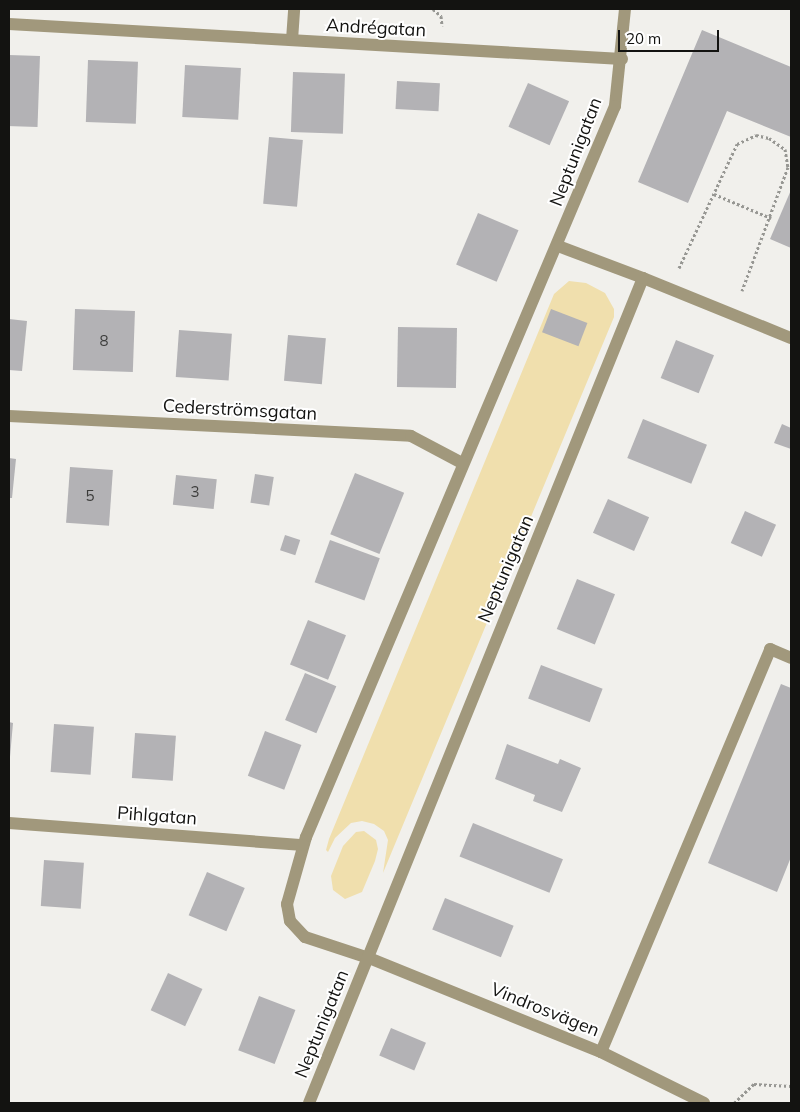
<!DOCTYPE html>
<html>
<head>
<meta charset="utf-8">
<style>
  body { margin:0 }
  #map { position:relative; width:800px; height:1112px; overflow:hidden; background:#f1f0ec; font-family:Mulish,sans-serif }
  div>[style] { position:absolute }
  .green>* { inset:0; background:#f0dfad }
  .building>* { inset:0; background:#b3b2b5; transform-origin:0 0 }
  .path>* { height:3px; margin-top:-1.5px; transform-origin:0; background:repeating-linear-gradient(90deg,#979793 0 2.5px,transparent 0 5px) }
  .minor>* { height:12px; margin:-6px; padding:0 6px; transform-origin:6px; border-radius:6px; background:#a1987c }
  span { translate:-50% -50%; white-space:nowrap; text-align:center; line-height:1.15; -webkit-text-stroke:4px #fff; paint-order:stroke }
  .number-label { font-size:15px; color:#3b3b3a }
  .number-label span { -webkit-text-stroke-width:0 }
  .street-label { font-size:18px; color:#131311 }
  .frame { position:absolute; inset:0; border:10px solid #131311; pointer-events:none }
  .scale { position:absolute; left:618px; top:30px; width:101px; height:22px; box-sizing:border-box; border:2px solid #131311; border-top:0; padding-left:6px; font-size:15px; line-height:18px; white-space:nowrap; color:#131311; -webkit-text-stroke:4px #fff; paint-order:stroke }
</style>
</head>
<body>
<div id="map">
  <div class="green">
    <i style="clip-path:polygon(569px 281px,586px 283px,605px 293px,614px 309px,614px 317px,383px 873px,388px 840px,384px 831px,374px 824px,362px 821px,351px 823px,335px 838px,328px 852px,326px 850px,329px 839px,554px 294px)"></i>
    <i style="clip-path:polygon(364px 831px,376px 840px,378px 849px,375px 861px,362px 892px,345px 899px,333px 890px,331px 876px,343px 846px,356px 832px)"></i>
  </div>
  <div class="building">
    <i style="clip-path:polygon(702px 30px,791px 67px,791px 137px,727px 111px,688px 203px,638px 182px)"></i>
    <i style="left:9px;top:55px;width:31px;height:71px;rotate:2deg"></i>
    <i style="left:88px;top:60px;width:50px;height:62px;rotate:2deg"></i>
    <i style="left:185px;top:65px;width:56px;height:52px;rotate:3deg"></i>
    <i style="left:293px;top:72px;width:52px;height:60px;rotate:2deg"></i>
    <i style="left:397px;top:81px;width:43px;height:28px;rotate:3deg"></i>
    <i style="left:528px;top:83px;width:45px;height:48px;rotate:24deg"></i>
    <i style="left:269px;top:137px;width:34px;height:67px;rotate:5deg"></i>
    <i style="clip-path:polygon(791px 190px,791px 248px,770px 239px)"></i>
    <i style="left:478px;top:213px;width:44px;height:56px;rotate:23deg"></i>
    <i style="left:75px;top:309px;width:60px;height:61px;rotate:2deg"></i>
    <i style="left:551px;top:309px;width:39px;height:25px;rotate:21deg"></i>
    <i style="clip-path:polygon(9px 319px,27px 321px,22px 371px,9px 370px)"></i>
    <i style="left:398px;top:327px;width:59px;height:60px;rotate:1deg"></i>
    <i style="left:179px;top:330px;width:53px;height:47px;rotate:4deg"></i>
    <i style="left:288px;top:335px;width:38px;height:46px;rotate:5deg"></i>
    <i style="left:676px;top:340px;width:41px;height:41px;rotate:22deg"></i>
    <i style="left:643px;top:419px;width:69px;height:42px;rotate:22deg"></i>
    <i style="clip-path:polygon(782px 424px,791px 428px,791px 449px,774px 443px)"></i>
    <i style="clip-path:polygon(9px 458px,16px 459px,12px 498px,9px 498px)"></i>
    <i style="left:70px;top:467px;width:43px;height:56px;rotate:4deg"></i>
    <i style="left:355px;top:473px;width:53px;height:66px;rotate:22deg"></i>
    <i style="left:255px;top:474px;width:19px;height:29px;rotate:9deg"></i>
    <i style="left:176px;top:475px;width:41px;height:30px;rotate:6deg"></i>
    <i style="left:608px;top:499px;width:45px;height:37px;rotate:24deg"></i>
    <i style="left:745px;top:511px;width:34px;height:35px;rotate:24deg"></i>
    <i style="left:285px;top:535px;width:16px;height:16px;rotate:18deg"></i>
    <i style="left:330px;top:540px;width:53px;height:45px;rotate:20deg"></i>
    <i style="left:577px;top:579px;width:41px;height:54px;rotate:22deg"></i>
    <i style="left:308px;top:620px;width:41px;height:48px;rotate:22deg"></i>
    <i style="left:541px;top:665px;width:66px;height:36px;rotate:21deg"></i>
    <i style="left:305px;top:673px;width:34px;height:51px;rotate:23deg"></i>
    <i style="clip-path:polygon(781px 684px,791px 688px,791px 857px,777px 892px,708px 863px)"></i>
    <i style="clip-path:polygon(9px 722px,13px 723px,10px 757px,9px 757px)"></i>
    <i style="left:54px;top:724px;width:40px;height:48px;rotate:4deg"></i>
    <i style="left:265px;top:731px;width:39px;height:48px;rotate:21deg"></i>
    <i style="left:135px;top:733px;width:41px;height:45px;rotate:4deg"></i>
    <i style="clip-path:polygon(507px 744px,558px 764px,560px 759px,581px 768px,562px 812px,533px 801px,535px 795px,495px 779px)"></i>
    <i style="left:473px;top:823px;width:97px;height:36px;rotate:22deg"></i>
    <i style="left:44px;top:860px;width:40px;height:46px;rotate:4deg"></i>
    <i style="left:207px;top:872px;width:41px;height:47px;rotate:23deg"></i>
    <i style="left:445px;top:898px;width:74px;height:34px;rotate:22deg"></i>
    <i style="left:168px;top:973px;width:38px;height:41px;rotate:25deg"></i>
    <i style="left:259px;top:996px;width:39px;height:58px;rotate:21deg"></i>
    <i style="left:391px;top:1028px;width:38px;height:30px;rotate:23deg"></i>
  </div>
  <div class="path">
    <i style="left:433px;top:9px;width:11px;rotate:41deg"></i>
    <i style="left:441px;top:16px;width:10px;rotate:84deg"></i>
    <i style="left:714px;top:194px;width:62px;rotate:22.8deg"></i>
    <i style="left:679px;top:268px;width:137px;rotate:-64.9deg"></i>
    <i style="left:737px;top:144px;width:21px;rotate:-25deg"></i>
    <i style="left:756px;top:135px;width:13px;rotate:13deg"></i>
    <i style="left:769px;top:138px;width:19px;rotate:35deg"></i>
    <i style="left:785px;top:149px;width:18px;rotate:81deg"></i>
    <i style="left:788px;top:167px;width:132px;rotate:110.4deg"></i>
    <i style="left:734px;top:1103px;width:28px;rotate:-44deg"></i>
    <i style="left:754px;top:1084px;width:37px;rotate:3deg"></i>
  </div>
  <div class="minor">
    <i style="left:625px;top:9px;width:98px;rotate:95.9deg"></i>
    <i style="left:615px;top:106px;width:794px;rotate:112.91deg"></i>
    <i style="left:306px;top:837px;width:70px;rotate:105.8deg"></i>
    <i style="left:287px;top:904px;width:17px;rotate:80deg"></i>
    <i style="left:290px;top:921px;width:22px;rotate:47deg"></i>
    <i style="left:305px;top:937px;width:67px;rotate:18.2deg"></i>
    <i style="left:369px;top:958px;width:250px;rotate:22.1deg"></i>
    <i style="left:601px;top:1052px;width:115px;rotate:26.3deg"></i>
    <i style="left:9px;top:24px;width:614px;rotate:3.27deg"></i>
    <i style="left:292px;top:40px;width:31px;rotate:-86deg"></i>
    <i style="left:643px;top:278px;width:160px;rotate:22.1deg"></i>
    <i style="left:9px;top:416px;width:402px;rotate:2.8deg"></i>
    <i style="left:411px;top:436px;width:58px;rotate:27.9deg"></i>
    <i style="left:9px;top:823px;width:295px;rotate:4.3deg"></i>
    <i style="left:601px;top:1052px;width:437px;rotate:-67.2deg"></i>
    <i style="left:770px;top:649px;width:23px;rotate:23deg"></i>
    <i style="left:309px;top:1103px;width:890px;rotate:-67.96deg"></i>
    <i style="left:643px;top:278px;width:91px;rotate:-159.4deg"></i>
  </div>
  <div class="number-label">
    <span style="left:104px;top:341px">8</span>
    <span style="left:195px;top:492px">3</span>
    <span style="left:90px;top:496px">5</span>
  </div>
  <div class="street-label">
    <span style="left:376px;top:28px;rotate:3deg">Andrégatan</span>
    <span style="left:576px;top:152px;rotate:-69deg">Neptunigatan</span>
    <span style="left:240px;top:410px;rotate:3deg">Cederströmsgatan</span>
    <span style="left:506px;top:569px;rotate:-67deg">Neptunigatan</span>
    <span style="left:157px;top:816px;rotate:4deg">Pihlgatan</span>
    <span style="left:545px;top:1010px;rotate:22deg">Vindrosvägen</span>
    <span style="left:322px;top:1024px;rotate:-68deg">Neptunigatan</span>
  </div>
  <div class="frame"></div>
  <div class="scale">20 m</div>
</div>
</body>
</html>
